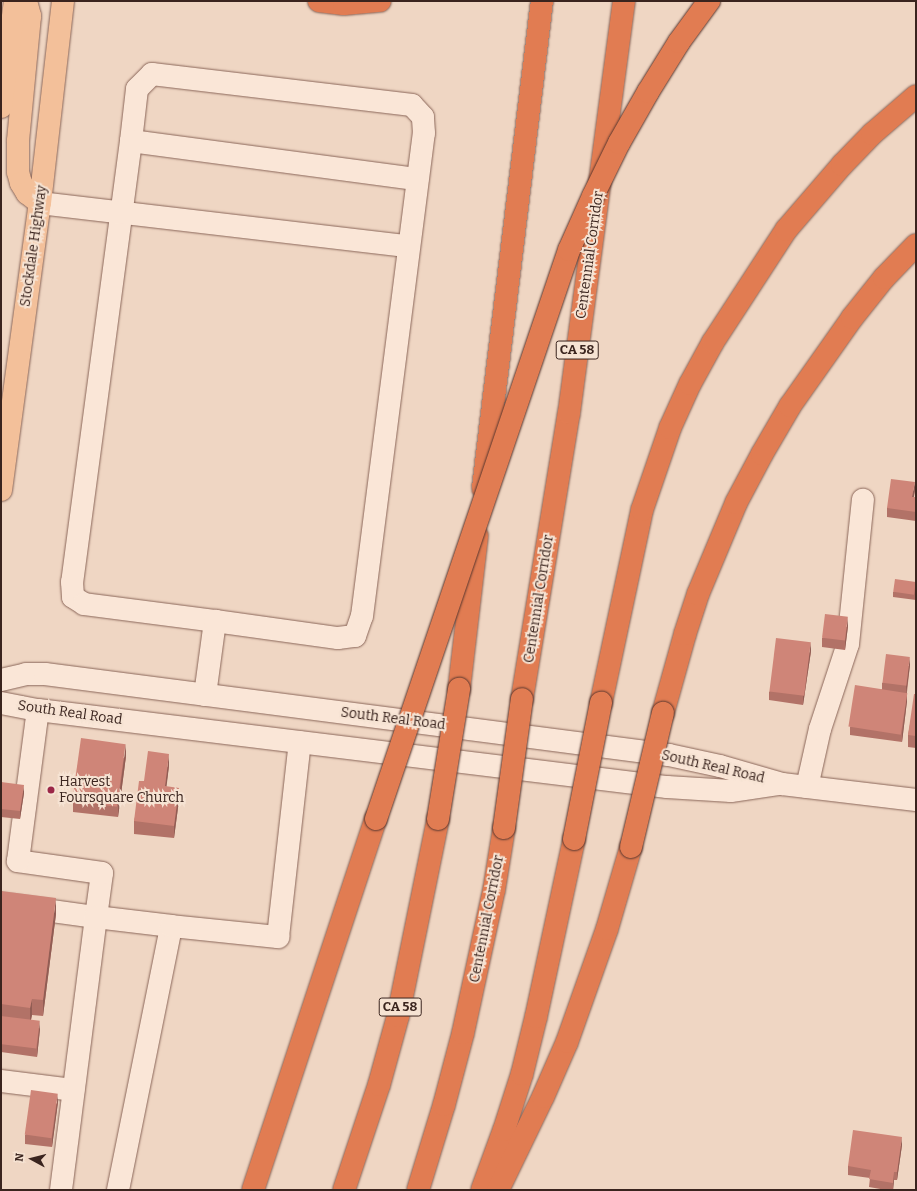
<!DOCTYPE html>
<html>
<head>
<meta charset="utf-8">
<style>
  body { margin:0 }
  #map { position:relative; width:917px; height:1191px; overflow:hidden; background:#efd6c3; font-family:Bitter,serif }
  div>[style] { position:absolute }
  .roads { filter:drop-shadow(0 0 1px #8a6659) drop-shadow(0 0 1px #8a6659) }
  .minor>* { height:22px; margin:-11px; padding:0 11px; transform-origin:11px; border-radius:11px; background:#fae6d7 }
  .major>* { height:22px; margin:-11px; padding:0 11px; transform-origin:11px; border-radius:11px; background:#f3c09a }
  .highway>* { height:22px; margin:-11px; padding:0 11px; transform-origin:11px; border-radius:11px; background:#e17c52 }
  .bridges { filter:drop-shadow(0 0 1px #58362e) drop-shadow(0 0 1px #58362e) }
  .highway-bridge>* { height:22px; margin:-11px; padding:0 11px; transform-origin:11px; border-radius:11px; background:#e17c52 }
  .wall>* { inset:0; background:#b27267 }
  .shaded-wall>* { inset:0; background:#915d54 }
  .building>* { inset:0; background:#cf8578; transform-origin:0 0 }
  .dots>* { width:11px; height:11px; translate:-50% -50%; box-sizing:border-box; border:2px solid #f6e3d3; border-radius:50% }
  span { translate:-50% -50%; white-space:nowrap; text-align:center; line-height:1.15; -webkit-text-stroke:4px #f6e3d3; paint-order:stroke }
  .shield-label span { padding:1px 3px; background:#f6e3d3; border:1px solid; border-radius:3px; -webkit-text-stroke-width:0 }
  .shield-label { font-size:13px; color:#3a241e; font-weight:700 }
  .street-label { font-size:14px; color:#3a241e }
  .poi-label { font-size:14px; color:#3a241e }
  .left { translate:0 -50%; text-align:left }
  .frame { position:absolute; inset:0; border:2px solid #3a241e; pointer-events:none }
  .north { position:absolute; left:12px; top:1139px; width:40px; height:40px; -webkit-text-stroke:3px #f6e3d3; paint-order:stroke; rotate:277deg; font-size:11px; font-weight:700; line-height:16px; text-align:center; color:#3a241e }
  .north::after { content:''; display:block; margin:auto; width:14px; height:18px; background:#3a241e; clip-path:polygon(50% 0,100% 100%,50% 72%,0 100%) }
</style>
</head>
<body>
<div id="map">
  <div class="roads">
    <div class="minor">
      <i style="left:131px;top:141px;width:445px;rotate:97.6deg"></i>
      <i style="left:72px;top:582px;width:15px;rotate:86deg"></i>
      <i style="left:73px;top:597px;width:13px;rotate:32deg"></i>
      <i style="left:84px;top:604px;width:132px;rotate:7.4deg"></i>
      <i style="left:40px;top:203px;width:371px;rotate:6.7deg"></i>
      <i style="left:1px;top:680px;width:26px;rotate:-13deg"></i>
      <i style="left:26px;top:674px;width:19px"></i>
      <i style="left:45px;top:674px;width:629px;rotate:7.4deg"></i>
      <i style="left:669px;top:755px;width:52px;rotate:12.2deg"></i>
      <i style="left:720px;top:766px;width:65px;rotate:16.2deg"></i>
      <i style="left:782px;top:784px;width:135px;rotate:6.8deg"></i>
      <i style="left:205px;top:695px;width:75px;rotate:-82.3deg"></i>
      <i style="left:215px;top:621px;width:124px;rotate:7.9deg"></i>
      <i style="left:338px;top:638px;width:17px;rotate:-7deg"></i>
      <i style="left:355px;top:636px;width:21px;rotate:-71deg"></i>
      <i style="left:362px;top:616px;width:487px;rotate:-82.7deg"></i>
      <i style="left:424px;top:133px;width:16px;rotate:-94deg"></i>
      <i style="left:423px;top:117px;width:16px;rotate:-133deg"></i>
      <i style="left:412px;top:105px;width:262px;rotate:-173.2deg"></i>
      <i style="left:152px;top:74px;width:21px;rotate:135deg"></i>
      <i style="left:137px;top:89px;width:52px;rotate:96.6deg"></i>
      <i style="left:131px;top:141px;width:289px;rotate:7.6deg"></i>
      <i style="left:1px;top:703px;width:38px;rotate:11deg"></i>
      <i style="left:38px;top:710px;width:634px;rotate:6.98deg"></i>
      <i style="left:667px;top:787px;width:64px;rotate:3.6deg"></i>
      <i style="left:731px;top:791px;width:49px;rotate:-8.3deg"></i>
      <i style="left:807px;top:787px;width:59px;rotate:-77.4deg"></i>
      <i style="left:820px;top:729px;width:89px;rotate:-71.8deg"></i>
      <i style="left:848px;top:644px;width:145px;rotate:-84.1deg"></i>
      <i style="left:1px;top:904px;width:96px;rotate:7.8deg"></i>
      <i style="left:96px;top:917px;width:44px;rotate:-82.2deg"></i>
      <i style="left:102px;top:873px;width:85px;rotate:-171.9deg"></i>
      <i style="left:18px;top:861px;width:152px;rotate:-82.5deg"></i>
      <i style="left:1px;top:1081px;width:73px;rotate:7.1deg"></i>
      <i style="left:61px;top:1190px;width:275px;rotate:-82.7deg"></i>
      <i style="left:96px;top:917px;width:76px;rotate:6.8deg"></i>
      <i style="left:118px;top:1190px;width:269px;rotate:-78.6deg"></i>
      <i style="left:171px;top:926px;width:108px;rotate:5.9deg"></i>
      <i style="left:278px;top:937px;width:196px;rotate:-83.6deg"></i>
    </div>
    <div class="major">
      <i style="left:26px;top:1px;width:16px;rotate:75deg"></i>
      <i style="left:30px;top:16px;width:126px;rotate:95.5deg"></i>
      <i style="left:18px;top:141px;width:31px;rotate:90deg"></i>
      <i style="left:18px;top:172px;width:11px;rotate:75deg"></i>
      <i style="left:21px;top:183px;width:12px;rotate:59deg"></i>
      <i style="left:27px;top:193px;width:16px;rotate:38deg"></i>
      <i style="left:1px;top:107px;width:107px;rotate:-82.5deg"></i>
      <i style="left:1px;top:490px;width:290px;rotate:-82.3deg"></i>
      <i style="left:40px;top:203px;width:203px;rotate:-83.5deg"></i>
    </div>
    <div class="highway">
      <i style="left:319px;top:1px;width:25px;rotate:7deg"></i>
      <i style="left:344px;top:4px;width:36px;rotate:-5deg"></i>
      <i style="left:483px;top:488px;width:491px;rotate:-83.1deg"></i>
      <i style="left:459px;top:689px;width:154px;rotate:-83.3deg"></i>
      <i style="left:522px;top:699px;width:290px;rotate:-80.7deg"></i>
      <i style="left:569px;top:413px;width:416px;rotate:-82.4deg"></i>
      <i style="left:601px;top:703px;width:197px;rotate:-78deg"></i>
      <i style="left:642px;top:510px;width:87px;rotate:-71.1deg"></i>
      <i style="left:670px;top:428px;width:48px;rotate:-65.6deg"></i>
      <i style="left:690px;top:384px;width:48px;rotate:-61.3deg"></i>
      <i style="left:713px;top:342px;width:134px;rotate:-56.9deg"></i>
      <i style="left:786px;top:230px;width:86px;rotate:-49.3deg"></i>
      <i style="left:842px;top:165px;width:43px;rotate:-45.9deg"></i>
      <i style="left:872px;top:134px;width:58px;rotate:-40.8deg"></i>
      <i style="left:663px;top:713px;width:82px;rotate:-74.4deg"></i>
      <i style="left:685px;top:634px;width:42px;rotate:-72deg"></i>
      <i style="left:698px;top:594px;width:99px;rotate:-67.3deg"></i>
      <i style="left:736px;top:503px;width:55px;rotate:-62deg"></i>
      <i style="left:762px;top:454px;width:56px;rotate:-59.7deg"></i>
      <i style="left:790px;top:406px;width:108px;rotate:-54.8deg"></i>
      <i style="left:852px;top:318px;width:51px;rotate:-51.3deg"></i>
      <i style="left:884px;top:278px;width:46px;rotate:-45.9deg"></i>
      <i style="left:253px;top:1190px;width:391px;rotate:-71.7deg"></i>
      <i style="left:344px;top:1190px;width:111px;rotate:-71.6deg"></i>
      <i style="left:379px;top:1085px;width:72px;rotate:-74.6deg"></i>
      <i style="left:398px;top:1016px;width:201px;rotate:-78.5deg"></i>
      <i style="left:418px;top:1190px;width:89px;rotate:-73deg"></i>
      <i style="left:444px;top:1105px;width:74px;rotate:-75.2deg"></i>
      <i style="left:463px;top:1033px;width:146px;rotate:-77.8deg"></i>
      <i style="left:494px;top:890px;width:63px;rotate:-80.8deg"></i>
      <i style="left:482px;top:1190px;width:64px;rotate:-69.9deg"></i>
      <i style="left:504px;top:1130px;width:59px;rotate:-72.2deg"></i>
      <i style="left:522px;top:1074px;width:59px;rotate:-76.2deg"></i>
      <i style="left:536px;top:1017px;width:182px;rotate:-77.9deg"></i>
      <i style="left:498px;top:1190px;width:103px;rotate:-64.2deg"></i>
      <i style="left:543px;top:1097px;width:60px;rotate:-66.4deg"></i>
      <i style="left:567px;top:1042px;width:120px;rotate:-70.5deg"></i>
      <i style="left:607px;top:929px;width:85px;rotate:-73.7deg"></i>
    </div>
  </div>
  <div class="bridges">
    <div class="highway-bridge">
      <i style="left:376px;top:819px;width:601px;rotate:-71.26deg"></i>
      <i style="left:569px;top:250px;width:59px;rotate:-66deg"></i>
      <i style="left:593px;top:196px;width:59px;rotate:-63.9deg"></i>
      <i style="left:619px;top:143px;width:59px;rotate:-60.4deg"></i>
      <i style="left:648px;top:92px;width:59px;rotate:-58.2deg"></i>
      <i style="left:679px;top:42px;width:51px;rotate:-53.8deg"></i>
      <i style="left:438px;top:819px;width:132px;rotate:-80.8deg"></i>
      <i style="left:504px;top:828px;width:130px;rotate:-82.1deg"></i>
      <i style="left:574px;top:839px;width:139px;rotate:-78.8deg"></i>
      <i style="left:631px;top:847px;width:138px;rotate:-76.6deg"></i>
    </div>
  </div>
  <div class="wall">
    <i style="clip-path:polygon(915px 490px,914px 497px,916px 497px,916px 521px,887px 517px,887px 508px)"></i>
    <i style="clip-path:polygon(916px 582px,916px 600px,893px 597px,893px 592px)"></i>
    <i style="clip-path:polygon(848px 626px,845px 650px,822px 647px,822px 638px)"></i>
    <i style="clip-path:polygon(811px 651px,803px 705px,769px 700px,769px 692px)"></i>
    <i style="clip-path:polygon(910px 665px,907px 692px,907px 701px,902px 742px,850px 735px,850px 727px,882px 689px,882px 683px)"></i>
    <i style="clip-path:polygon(916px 694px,916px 748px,908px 747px,908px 735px)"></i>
    <i style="clip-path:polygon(126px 756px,118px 817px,73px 812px,73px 800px)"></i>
    <i style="clip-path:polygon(169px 766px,166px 787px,179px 800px,174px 838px,134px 834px,134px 821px,144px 781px)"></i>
    <i style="clip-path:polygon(1px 782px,24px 793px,20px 819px,1px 817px)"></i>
    <i style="clip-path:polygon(1px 891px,56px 914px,43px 1016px,32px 1015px,31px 1020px,40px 1029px,37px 1057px,1px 1052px)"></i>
    <i style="clip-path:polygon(58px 1102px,52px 1147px,25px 1144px,25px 1135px)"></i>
    <i style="clip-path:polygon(902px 1145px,897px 1180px,894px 1180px,893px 1190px,886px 1190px,869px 1187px,870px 1178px,848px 1175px,848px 1166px)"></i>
  </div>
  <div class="shaded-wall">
    <i style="clip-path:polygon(915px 482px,915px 490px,912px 505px,912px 497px)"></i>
    <i style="clip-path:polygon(848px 617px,848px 626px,845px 650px,845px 642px)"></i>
    <i style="clip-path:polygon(811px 642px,811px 651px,803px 705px,803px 697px)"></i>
    <i style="clip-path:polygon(910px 657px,910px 665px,906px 695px,906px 687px)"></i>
    <i style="clip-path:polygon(907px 693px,907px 701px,902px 742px,902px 734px)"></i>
    <i style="clip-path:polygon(126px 744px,126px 756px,118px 817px,118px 805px)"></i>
    <i style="clip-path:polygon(169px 754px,169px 766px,165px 799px,165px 786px)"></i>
    <i style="clip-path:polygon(24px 785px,24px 793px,20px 819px,20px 811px)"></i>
    <i style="clip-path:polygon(179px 788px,179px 800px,174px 838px,174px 826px)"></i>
    <i style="clip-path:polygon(56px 898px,56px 914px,43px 1016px,43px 1000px)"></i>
    <i style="clip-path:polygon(32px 999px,32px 1015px,30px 1024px,30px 1008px)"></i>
    <i style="clip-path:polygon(40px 1021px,40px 1029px,37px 1057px,37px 1048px)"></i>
    <i style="clip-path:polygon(58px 1094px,58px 1102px,52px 1147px,52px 1139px)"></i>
    <i style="clip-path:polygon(902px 1137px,902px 1145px,897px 1180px,897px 1172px)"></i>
    <i style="clip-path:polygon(894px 1172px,894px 1180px,893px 1190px,893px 1183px)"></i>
  </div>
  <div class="building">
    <i style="clip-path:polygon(891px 479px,915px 482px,912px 497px,916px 497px,916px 512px,887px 508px)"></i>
    <i style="left:895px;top:579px;width:21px;height:13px;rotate:8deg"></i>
    <i style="left:825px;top:614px;width:23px;height:24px;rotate:7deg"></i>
    <i style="left:776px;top:638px;width:35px;height:54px;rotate:7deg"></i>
    <i style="left:886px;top:654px;width:24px;height:29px;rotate:7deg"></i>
    <i style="left:855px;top:685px;width:53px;height:42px;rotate:9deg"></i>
    <i style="clip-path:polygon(914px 694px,916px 694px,916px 736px,908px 735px)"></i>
    <i style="left:81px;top:738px;width:45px;height:63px;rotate:8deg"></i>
    <i style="clip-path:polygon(148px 751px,169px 754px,165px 786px,179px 788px,174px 826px,134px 821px,139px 781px,144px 781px)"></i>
    <i style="clip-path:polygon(1px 782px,24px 785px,20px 811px,1px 809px)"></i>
    <i style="clip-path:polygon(1px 891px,56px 898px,43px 1000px,32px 999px,30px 1008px,1px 1004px)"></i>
    <i style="left:1px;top:1016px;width:39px;height:28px;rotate:7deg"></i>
    <i style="left:31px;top:1090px;width:27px;height:45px;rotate:8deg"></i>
    <i style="clip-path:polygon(853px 1130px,902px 1137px,897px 1172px,894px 1172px,893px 1183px,869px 1179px,871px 1170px,848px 1166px)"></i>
  </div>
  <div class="dots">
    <i style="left:51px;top:790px;background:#9b2747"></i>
  </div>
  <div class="shield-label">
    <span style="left:577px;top:350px">CA 58</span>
    <span style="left:400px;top:1007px">CA 58</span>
  </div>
  <div class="street-label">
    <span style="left:34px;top:246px;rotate:-82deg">Stockdale Highway</span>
    <span style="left:590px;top:255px;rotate:-82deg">Centennial Corridor</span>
    <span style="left:539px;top:599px;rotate:-81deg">Centennial Corridor</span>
    <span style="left:70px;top:713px;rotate:8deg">South Real Road</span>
    <span style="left:393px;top:719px;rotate:7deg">South Real Road</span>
    <span style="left:713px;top:767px;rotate:13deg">South Real Road</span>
    <span style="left:487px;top:919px;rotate:-79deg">Centennial Corridor</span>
  </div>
  <div class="poi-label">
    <span class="left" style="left:59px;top:790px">Harvest<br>Foursquare Church</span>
  </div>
  <div class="frame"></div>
  <div class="north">N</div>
</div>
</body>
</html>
